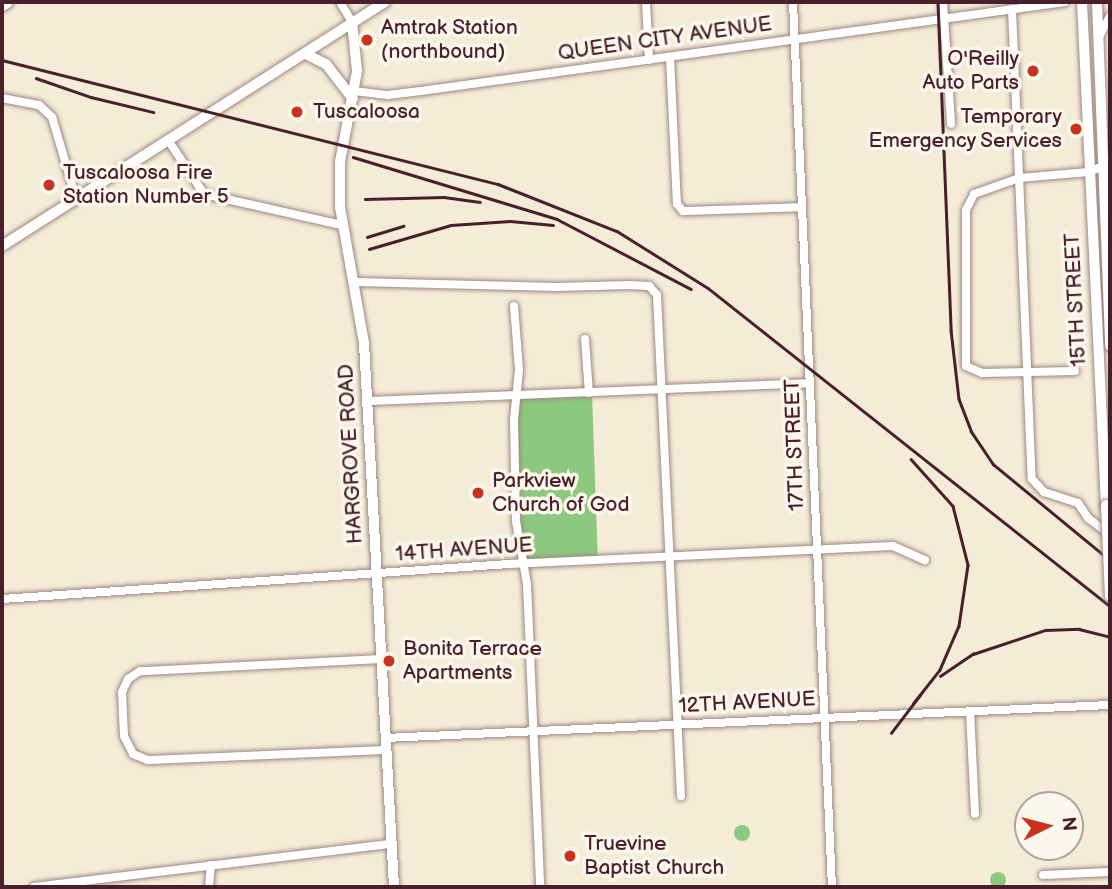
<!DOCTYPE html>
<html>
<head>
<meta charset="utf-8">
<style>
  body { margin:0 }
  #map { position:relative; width:1112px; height:889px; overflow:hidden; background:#f4ecd7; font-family:"Balsamiq Sans",sans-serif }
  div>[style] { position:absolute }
  .green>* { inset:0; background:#8cc97e; transform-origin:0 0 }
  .round { border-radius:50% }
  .roads { filter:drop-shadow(0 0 2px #9f8681) drop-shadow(0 0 2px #9f8681) }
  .minor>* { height:8px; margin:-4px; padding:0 4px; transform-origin:4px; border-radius:4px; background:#fff }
  .major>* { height:10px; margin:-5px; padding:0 5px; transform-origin:5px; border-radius:5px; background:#fff }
  .highway>* { height:12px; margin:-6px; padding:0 6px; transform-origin:6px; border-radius:6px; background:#fff }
  .rail>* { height:2.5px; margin:-1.25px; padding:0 1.25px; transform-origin:1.25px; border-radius:1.25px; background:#4a1f2b }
  .bridges { filter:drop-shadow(0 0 2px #9f8681) drop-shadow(0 0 2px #9f8681) }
  .major-bridge>* { height:10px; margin:-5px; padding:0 5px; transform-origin:5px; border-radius:5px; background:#fff }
  .dots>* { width:19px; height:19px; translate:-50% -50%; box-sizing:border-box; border:4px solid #fbf7ec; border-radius:50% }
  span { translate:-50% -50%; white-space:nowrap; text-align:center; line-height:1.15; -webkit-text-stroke:7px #fbf7ec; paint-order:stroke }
  .poi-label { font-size:21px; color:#4a1f2b }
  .left { translate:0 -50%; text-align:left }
  .right { translate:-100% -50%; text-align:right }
  .street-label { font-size:21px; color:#4a1f2b }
  .frame { position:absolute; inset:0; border:4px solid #4a1f2b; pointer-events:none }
  .north { position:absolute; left:1014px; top:791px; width:70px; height:70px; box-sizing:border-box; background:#fbf7ec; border:2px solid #b4a19f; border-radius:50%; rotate:84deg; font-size:19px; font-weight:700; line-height:28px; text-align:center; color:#4a1f2b }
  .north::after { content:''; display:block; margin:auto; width:24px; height:32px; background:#c8321e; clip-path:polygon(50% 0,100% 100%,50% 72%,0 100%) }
</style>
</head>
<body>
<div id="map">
  <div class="green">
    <i style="left:592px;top:393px;width:167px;height:76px;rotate:88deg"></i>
    <i class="round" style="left:734px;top:825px;width:16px;height:16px"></i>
    <i class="round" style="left:990px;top:872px;width:16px;height:16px"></i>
  </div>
  <div class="roads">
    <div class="minor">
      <i style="left:340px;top:2px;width:23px;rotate:59deg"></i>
      <i style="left:646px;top:2px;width:58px;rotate:87deg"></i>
      <i style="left:793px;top:2px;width:886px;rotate:87.48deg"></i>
      <i style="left:943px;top:2px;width:122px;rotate:86.2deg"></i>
      <i style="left:1012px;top:9px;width:470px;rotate:87.6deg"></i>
      <i style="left:1032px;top:479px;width:18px;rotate:47deg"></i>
      <i style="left:1044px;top:492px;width:36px;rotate:18deg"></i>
      <i style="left:1078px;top:503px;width:18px;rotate:56deg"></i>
      <i style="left:1088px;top:518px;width:25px;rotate:37deg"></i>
      <i style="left:1100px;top:35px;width:21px;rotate:-62deg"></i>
      <i style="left:670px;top:57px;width:147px;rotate:87.3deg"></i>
      <i style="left:677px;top:204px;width:9px;rotate:49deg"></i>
      <i style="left:683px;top:211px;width:119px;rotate:-1.9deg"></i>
      <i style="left:354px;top:91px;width:34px;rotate:7deg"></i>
      <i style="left:388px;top:95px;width:33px;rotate:-7deg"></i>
      <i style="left:421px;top:91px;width:650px;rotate:-7.87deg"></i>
      <i style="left:2px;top:98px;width:38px;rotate:11deg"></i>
      <i style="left:39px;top:105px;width:18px;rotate:43deg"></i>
      <i style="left:52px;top:117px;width:84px;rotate:73.5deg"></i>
      <i style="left:168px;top:140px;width:65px;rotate:56.3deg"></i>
      <i style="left:204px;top:194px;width:141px;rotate:12.7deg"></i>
      <i style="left:356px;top:282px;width:201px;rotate:1.4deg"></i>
      <i style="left:557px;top:287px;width:73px;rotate:-1.6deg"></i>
      <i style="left:630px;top:285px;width:19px;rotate:3deg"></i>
      <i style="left:649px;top:286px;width:12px;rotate:48deg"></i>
      <i style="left:657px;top:295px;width:502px;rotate:87.26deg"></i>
      <i style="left:514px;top:306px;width:64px;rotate:85.5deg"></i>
      <i style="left:519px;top:370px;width:49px;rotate:95.8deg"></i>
      <i style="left:514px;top:419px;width:102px;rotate:88.9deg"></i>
      <i style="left:516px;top:521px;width:64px;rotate:80.1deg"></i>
      <i style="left:527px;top:584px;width:303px;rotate:87.5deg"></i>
      <i style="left:585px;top:339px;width:54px;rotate:85.8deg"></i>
      <i style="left:1075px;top:371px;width:93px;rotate:178.8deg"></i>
      <i style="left:982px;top:373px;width:17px;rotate:-156deg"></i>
      <i style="left:966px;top:366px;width:156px;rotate:-90deg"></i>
      <i style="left:966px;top:210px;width:18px;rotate:-63deg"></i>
      <i style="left:974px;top:194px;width:48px;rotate:-19.6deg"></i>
      <i style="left:1019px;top:178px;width:70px;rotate:-4.9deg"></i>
      <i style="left:1089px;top:172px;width:23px;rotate:-23deg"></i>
      <i style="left:368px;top:401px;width:442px;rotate:-2.3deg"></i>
      <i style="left:2px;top:599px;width:508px;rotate:-3.95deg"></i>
      <i style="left:509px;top:564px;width:384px;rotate:-2.7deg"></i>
      <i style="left:893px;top:546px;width:35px;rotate:24deg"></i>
      <i style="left:381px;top:659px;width:241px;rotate:177.1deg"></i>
      <i style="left:140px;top:671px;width:14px;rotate:146deg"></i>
      <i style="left:128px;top:679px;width:14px;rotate:115deg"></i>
      <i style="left:122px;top:692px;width:44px;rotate:87.4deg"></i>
      <i style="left:124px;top:736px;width:20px;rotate:63deg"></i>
      <i style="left:133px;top:754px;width:16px;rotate:22deg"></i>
      <i style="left:148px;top:760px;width:238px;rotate:-2.4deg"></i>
      <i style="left:970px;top:711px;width:103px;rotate:87.2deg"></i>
      <i style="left:385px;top:738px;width:726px;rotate:-2.61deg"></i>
      <i style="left:1043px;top:875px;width:67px;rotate:-2.6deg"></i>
      <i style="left:34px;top:887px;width:360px;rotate:-6.9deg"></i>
      <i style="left:209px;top:887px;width:22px;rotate:-85deg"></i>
    </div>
    <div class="major">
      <i style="left:1082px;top:2px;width:504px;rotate:87.27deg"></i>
      <i style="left:1097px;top:2px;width:344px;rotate:87.8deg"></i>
      <i style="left:352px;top:22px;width:49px;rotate:84.2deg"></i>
      <i style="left:357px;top:71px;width:93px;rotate:100.6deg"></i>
      <i style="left:340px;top:162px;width:45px;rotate:90deg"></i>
      <i style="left:340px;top:207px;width:138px;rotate:80deg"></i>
      <i style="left:364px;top:343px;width:545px;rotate:86.84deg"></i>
      <i style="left:306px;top:54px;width:22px;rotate:27deg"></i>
      <i style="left:326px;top:64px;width:44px;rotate:52.4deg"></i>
      <i style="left:2px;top:246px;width:454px;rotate:-32.5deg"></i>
    </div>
    <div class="highway">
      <i style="left:2px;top:5px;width:6px;rotate:-31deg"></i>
    </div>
  </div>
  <div class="rail">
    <i style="left:938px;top:2px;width:328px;rotate:87.7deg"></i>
    <i style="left:951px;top:330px;width:69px;rotate:83.4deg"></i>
    <i style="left:959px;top:399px;width:34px;rotate:69deg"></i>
    <i style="left:971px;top:431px;width:40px;rotate:56deg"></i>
    <i style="left:993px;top:464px;width:151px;rotate:39.4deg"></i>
    <i style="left:2px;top:60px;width:511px;rotate:14.04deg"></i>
    <i style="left:498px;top:184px;width:128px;rotate:21.6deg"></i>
    <i style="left:617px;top:231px;width:107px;rotate:32.1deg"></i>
    <i style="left:708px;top:288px;width:513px;rotate:38.35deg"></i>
    <i style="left:36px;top:78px;width:58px;rotate:19.1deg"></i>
    <i style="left:91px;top:97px;width:64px;rotate:13.6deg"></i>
    <i style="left:353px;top:157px;width:213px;rotate:16.9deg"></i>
    <i style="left:557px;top:219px;width:151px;rotate:27.6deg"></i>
    <i style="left:365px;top:199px;width:79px;rotate:-1.5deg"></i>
    <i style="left:444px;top:197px;width:36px;rotate:8deg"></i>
    <i style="left:367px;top:237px;width:38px;rotate:-17deg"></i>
    <i style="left:369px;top:249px;width:85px;rotate:-16.3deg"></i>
    <i style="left:451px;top:225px;width:59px;rotate:-3.9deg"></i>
    <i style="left:510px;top:221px;width:43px;rotate:5.3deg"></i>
    <i style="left:911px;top:459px;width:63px;rotate:48.2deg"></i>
    <i style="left:953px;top:506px;width:61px;rotate:75.7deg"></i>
    <i style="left:968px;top:565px;width:62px;rotate:98.4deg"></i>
    <i style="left:959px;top:626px;width:48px;rotate:113.4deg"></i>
    <i style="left:940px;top:670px;width:42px;rotate:128.2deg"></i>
    <i style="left:940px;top:676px;width:40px;rotate:-34deg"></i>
    <i style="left:973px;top:654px;width:76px;rotate:-18.4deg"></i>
    <i style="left:1045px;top:630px;width:34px;rotate:-2deg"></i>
    <i style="left:1079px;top:629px;width:32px;rotate:14deg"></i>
    <i style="left:891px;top:733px;width:48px;rotate:-52.7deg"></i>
  </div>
  <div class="bridges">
    <div class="major-bridge">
      <i style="left:1106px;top:505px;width:91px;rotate:87.5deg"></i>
    </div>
  </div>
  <div class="dots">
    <i style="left:367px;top:40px;background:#c8321e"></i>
    <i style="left:1033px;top:71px;background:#c8321e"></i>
    <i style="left:297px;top:112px;background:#c8321e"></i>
    <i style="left:1076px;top:129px;background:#c8321e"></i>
    <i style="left:49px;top:185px;background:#c8321e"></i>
    <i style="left:478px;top:493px;background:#c8321e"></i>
    <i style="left:389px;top:661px;background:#c8321e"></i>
    <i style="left:570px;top:856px;background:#c8321e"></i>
  </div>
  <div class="poi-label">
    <span class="left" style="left:381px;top:40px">Amtrak Station<br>(northbound)</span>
    <span class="right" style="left:1019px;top:71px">O'Reilly<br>Auto Parts</span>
    <span class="left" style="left:313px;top:112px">Tuscaloosa</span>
    <span class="right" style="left:1062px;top:129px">Temporary<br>Emergency Services</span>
    <span class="left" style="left:63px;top:185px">Tuscaloosa Fire<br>Station Number 5</span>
    <span class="left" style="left:492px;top:493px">Parkview<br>Church of God</span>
    <span class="left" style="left:403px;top:661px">Bonita Terrace<br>Apartments</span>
    <span class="left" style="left:584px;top:856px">Truevine<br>Baptist Church</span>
  </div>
  <div class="street-label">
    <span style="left:665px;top:39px;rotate:-8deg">QUEEN CITY AVENUE</span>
    <span style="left:1076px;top:300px;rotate:-93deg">15TH STREET</span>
    <span style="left:795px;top:445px;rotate:-92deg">17TH STREET</span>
    <span style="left:351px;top:454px;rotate:-93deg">HARGROVE ROAD</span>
    <span style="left:464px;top:550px;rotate:-4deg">14TH AVENUE</span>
    <span style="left:747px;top:703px;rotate:-3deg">12TH AVENUE</span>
  </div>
  <div class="frame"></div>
  <div class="north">N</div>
</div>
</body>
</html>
